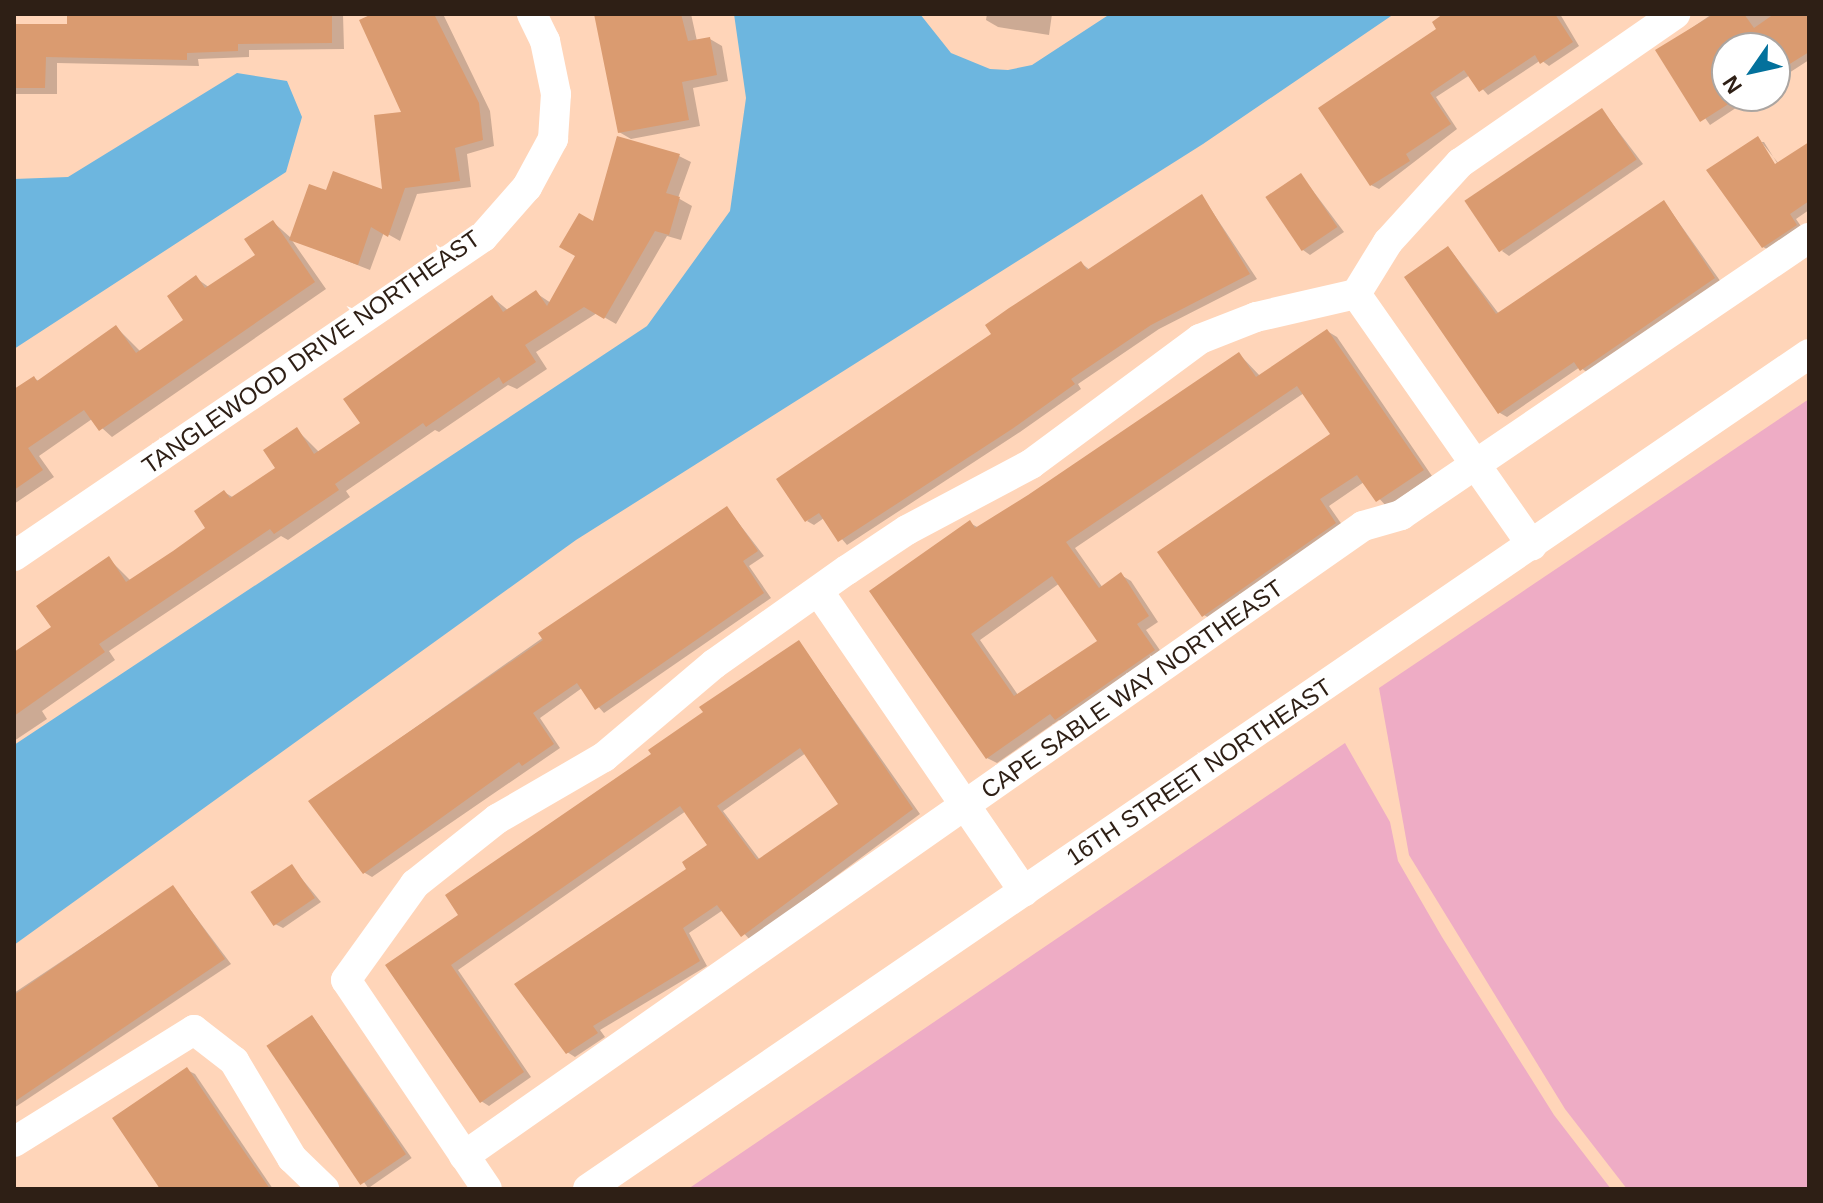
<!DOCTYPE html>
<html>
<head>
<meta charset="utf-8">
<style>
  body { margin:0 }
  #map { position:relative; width:1823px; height:1203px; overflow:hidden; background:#ffd5b9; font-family:Helvetica,sans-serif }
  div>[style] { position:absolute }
  .green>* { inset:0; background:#eeacc5 }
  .water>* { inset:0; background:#6db6df }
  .shadow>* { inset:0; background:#0003; transform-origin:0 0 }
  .building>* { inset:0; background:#da9b70; transform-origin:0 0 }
  .street>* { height:30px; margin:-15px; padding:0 15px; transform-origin:15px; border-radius:15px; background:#fff }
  span { translate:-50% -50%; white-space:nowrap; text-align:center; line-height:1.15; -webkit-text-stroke:6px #fff; paint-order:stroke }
  .street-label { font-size:24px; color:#2e1f15 }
  .frame { position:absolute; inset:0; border:16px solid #2e1f15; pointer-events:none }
  .north { position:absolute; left:1711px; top:32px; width:80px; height:80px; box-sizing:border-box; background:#fff; border:2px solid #aba5a1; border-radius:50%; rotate:236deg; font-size:22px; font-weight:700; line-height:32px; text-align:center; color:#2e1f15 }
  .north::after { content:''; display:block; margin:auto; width:28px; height:36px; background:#03719c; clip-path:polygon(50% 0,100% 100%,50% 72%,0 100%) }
</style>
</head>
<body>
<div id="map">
  <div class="green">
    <i style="clip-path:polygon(1809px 399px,1809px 1189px,1627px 1189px,1565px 1109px,1409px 855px,1379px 688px)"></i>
    <i style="clip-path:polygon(1345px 743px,1390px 822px,1398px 861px,1442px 937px,1554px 1115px,1611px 1189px,688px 1189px)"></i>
  </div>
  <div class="water">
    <i style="clip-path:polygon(734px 14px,920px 14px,951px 53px,990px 69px,1008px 70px,1032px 65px,1110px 14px,1394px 14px,1203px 144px,576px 540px,14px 945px,14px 745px,647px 326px,730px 211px,746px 98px)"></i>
    <i style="clip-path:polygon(237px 73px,287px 81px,302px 117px,286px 172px,14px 349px,14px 179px,68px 177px)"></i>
  </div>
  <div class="shadow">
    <i style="clip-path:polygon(69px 14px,343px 14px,344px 49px,249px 50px,249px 57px,198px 59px,199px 66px,57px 63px,57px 94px,14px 94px,14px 26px,69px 26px)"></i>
    <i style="clip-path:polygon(377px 14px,443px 14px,490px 111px,494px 146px,467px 154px,471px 187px,417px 194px,400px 241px,384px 232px,370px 270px,291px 239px,326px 289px,112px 437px,92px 419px,39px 456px,54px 477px,14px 504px,14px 392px,34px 378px,40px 382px,116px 327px,141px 352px,186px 320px,196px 278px,210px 288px,257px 256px,273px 222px,291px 238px,327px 192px,385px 192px,404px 113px)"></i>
    <i style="clip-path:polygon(595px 14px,691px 14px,697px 41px,710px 39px,722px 46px,728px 81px,693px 88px,700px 126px,631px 139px,619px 132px)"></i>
    <i style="clip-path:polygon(987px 14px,1052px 14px,1049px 35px,998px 27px,986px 20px)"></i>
    <i style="clip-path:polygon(1447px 14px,1560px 14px,1579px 46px,1549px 66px,1541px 60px,1488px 95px,1470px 75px,1436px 97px,1457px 129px,1379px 189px,1371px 185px)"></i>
    <i style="clip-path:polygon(1712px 14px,1809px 14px,1809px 60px,1775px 82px,1775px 48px,1727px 48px,1727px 96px,1754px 96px,1710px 125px,1658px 51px)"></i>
    <i style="clip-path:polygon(1602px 110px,1643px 164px,1509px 256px,1502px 251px)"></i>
    <i style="clip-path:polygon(evenodd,1758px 138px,1779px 164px,1809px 144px,1809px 210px,1796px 219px,1803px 229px,1771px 251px,1763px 247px,1758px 138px,1759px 142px,1764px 142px,1782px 171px,1779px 173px,1759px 142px)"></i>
    <i style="clip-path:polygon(679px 156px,691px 162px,678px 198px,692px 206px,681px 240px,667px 236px,616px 324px,597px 313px,536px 352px,547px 369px,517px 389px,508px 385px,439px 432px,435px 430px,346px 491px,350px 497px,288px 540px,281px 536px,109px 651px,115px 660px,42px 711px,47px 719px,14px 741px,14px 654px,53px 627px,109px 559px,131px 581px,208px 528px,224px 492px,234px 498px,278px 468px,297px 430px,319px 452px,362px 423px,492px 297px,509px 311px,536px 293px,551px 303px,594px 224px)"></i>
    <i style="clip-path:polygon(1301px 175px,1344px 232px,1310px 255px,1303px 250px)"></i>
    <i style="clip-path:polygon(1202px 196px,1257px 279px,1159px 329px,1078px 384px,1081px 389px,1020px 432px,847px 545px,824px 518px,814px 525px,807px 521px,994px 335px,1081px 263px,1090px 270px)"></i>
    <i style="clip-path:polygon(1665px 203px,1721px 282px,1589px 374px,1580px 367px,1507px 417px,1500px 413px,1449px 248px,1499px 314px)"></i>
    <i style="clip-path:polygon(evenodd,1327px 331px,1337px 337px,1432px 476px,1387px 507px,1364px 482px,1329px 506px,1345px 529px,1214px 621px,1204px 615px,1332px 435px,1304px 393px,1075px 548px,1103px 588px,1121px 575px,1131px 581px,1158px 622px,1146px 630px,1164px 656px,1066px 724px,1059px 720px,997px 763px,987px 758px,872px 592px,970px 523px,979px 528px,1029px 496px,1239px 354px,1261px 377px,1327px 331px,1060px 583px,1100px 642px,1018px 695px,980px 640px,1060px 583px)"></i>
    <i style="clip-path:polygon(727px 508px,764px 556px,749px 566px,771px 598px,604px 713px,582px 688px,540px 718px,560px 748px,372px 877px,365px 873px,311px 801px)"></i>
    <i style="clip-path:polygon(evenodd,799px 642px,920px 814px,750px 940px,723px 910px,689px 933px,707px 966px,600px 1030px,605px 1037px,575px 1057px,567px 1052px,710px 845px,686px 811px,458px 970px,531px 1077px,489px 1106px,481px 1101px,387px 966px,461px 915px,799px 642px,806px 753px,841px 805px,760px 860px,723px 811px,806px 753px)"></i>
    <i style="clip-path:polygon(292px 867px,321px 902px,283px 928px,275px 924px)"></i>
    <i style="clip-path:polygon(173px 887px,231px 964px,14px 1108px,14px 993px)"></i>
    <i style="left:313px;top:1017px;width:172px;height:53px;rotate:55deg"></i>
    <i style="clip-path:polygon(187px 1070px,195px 1074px,273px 1189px,162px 1189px)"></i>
  </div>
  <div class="building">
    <i style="clip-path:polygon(67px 14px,332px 14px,332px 43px,238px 44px,238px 51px,187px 53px,187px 60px,46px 57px,45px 88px,14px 88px,14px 24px,67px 24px)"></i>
    <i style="clip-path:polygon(372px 14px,434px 14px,479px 103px,483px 140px,455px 148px,460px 181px,405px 188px,388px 237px,371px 227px,358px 265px,289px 240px,309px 184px,326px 190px,333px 171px,382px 189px,374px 115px,401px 112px,359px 20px)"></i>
    <i style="clip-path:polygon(594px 14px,681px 14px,688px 41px,710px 37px,717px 75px,682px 82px,689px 120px,618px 133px)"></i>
    <i style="clip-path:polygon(1443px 14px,1555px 14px,1573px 42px,1540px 64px,1535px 55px,1479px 92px,1464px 70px,1430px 93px,1451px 124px,1406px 154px,1410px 161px,1370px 186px,1318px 108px,1436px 29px,1432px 22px)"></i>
    <i style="clip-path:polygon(1714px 14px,1744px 14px,1754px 28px,1774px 14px,1809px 14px,1809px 52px,1775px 73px,1775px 48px,1727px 48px,1727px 96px,1741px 96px,1700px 122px,1655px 50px)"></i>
    <i style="left:1602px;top:108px;width:62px;height:166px;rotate:56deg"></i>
    <i style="clip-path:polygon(617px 136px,680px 154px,666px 193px,680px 197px,669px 235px,655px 231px,604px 319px,584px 307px,525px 345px,536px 362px,503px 384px,499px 377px,426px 427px,423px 423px,335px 484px,339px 490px,274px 534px,270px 529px,99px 644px,105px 652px,14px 716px,14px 652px,51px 627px,36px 606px,109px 556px,126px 582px,173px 551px,205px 528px,194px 511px,224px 490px,230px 498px,275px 468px,263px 450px,297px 427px,314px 454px,360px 423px,343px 399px,492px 295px,503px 312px,536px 290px,547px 306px,575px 256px,559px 247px,579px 213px,593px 221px)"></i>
    <i style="clip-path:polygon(1758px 136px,1775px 164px,1809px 142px,1809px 201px,1790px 214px,1797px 225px,1762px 248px,1706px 170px)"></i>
    <i style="left:1301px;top:173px;width:65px;height:43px;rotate:56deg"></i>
    <i style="clip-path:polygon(1202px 194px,1250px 274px,1151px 325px,1071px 379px,1075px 384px,1012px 429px,838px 542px,819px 513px,805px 522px,776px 479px,991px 334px,985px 325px,1009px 308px,1081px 261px,1087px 270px)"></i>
    <i style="clip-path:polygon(1664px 200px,1715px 278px,1580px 371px,1574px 362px,1498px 414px,1404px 277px,1448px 246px,1496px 314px)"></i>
    <i style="clip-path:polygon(273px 220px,315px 282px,99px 431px,84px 410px,28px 448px,43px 470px,14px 490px,14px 389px,34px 376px,37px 381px,116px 325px,136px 353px,183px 320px,167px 296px,196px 275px,205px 288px,255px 255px,244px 239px)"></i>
    <i style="clip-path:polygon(evenodd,1327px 329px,1424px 470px,1376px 502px,1357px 475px,1320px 499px,1336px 523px,1202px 617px,1157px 552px,1330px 434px,1297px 386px,1066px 542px,1099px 588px,1121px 572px,1149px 616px,1137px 624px,1155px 650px,1055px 720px,1050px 714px,986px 759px,869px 591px,970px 520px,975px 528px,1028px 495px,1239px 352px,1256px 377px,1327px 329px,1052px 576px,1097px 641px,1014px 696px,971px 634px,1052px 576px)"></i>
    <i style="clip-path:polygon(727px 506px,758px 551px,743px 561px,764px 593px,595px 710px,577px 683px,533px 713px,554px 744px,522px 766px,519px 762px,363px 874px,308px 801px,543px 640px,538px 633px)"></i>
    <i style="clip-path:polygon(evenodd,799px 640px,913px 809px,741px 937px,717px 905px,683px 928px,700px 961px,593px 1026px,598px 1033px,566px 1054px,514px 984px,686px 869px,682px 862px,707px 845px,680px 806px,451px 965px,524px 1072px,480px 1103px,385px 965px,458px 915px,445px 895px,651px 754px,648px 750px,703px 712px,699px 707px,799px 640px,800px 748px,838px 804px,757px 860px,717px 806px,800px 748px)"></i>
    <i style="left:292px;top:864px;width:41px;height:50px;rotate:56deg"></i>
    <i style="clip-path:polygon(173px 885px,225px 959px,14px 1102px,14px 995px)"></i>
    <i style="left:312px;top:1015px;width:168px;height:55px;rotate:56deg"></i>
    <i style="clip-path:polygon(187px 1067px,230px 1131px,270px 1189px,160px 1189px,112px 1118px)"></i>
  </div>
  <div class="street">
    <i style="left:1356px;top:294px;width:307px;rotate:55deg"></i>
    <i style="left:14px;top:556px;width:567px;rotate:-34.22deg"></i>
    <i style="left:483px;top:237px;width:67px;rotate:-48.7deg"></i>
    <i style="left:527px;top:187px;width:55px;rotate:-61.6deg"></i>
    <i style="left:553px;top:139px;width:45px;rotate:-86.2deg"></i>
    <i style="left:556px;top:94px;width:54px;rotate:-101.7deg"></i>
    <i style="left:545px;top:41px;width:30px;rotate:-116deg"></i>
    <i style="left:819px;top:592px;width:363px;rotate:55.6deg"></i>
    <i style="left:14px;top:1142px;width:212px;rotate:-31.9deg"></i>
    <i style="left:194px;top:1030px;width:51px;rotate:37.8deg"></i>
    <i style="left:234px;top:1061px;width:113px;rotate:59.1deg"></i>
    <i style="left:292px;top:1158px;width:45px;rotate:44.1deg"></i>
    <i style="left:464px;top:1156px;width:1098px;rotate:-35.02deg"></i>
    <i style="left:1363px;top:526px;width:40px;rotate:-16deg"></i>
    <i style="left:1401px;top:515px;width:493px;rotate:-34.2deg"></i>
    <i style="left:487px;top:1189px;width:252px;rotate:-124deg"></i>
    <i style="left:346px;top:980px;width:118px;rotate:-54.3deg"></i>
    <i style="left:415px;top:884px;width:105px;rotate:-38.4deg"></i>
    <i style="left:497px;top:819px;width:124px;rotate:-30.1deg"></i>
    <i style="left:604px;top:757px;width:144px;rotate:-40.2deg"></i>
    <i style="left:714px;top:664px;width:163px;rotate:-35.3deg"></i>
    <i style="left:847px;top:570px;width:72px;rotate:-33.7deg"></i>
    <i style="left:907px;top:530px;width:140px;rotate:-28deg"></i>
    <i style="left:1031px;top:464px;width:210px;rotate:-36.5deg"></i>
    <i style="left:1200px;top:339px;width:60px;rotate:-21.4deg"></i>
    <i style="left:1256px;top:317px;width:103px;rotate:-13deg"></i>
    <i style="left:1356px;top:294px;width:61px;rotate:-58.4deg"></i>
    <i style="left:1388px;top:242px;width:107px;rotate:-47.7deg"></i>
    <i style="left:1460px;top:163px;width:262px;rotate:-34.7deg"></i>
    <i style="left:588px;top:1189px;width:1479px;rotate:-34.37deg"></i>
  </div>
  <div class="street-label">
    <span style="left:311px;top:352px;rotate:-35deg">TANGLEWOOD DRIVE NORTHEAST</span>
    <span style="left:1132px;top:689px;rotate:-35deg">CAPE SABLE WAY NORTHEAST</span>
    <span style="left:1199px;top:772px;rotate:-34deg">16TH STREET NORTHEAST</span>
  </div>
  <div class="frame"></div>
  <div class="north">N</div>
</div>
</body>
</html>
